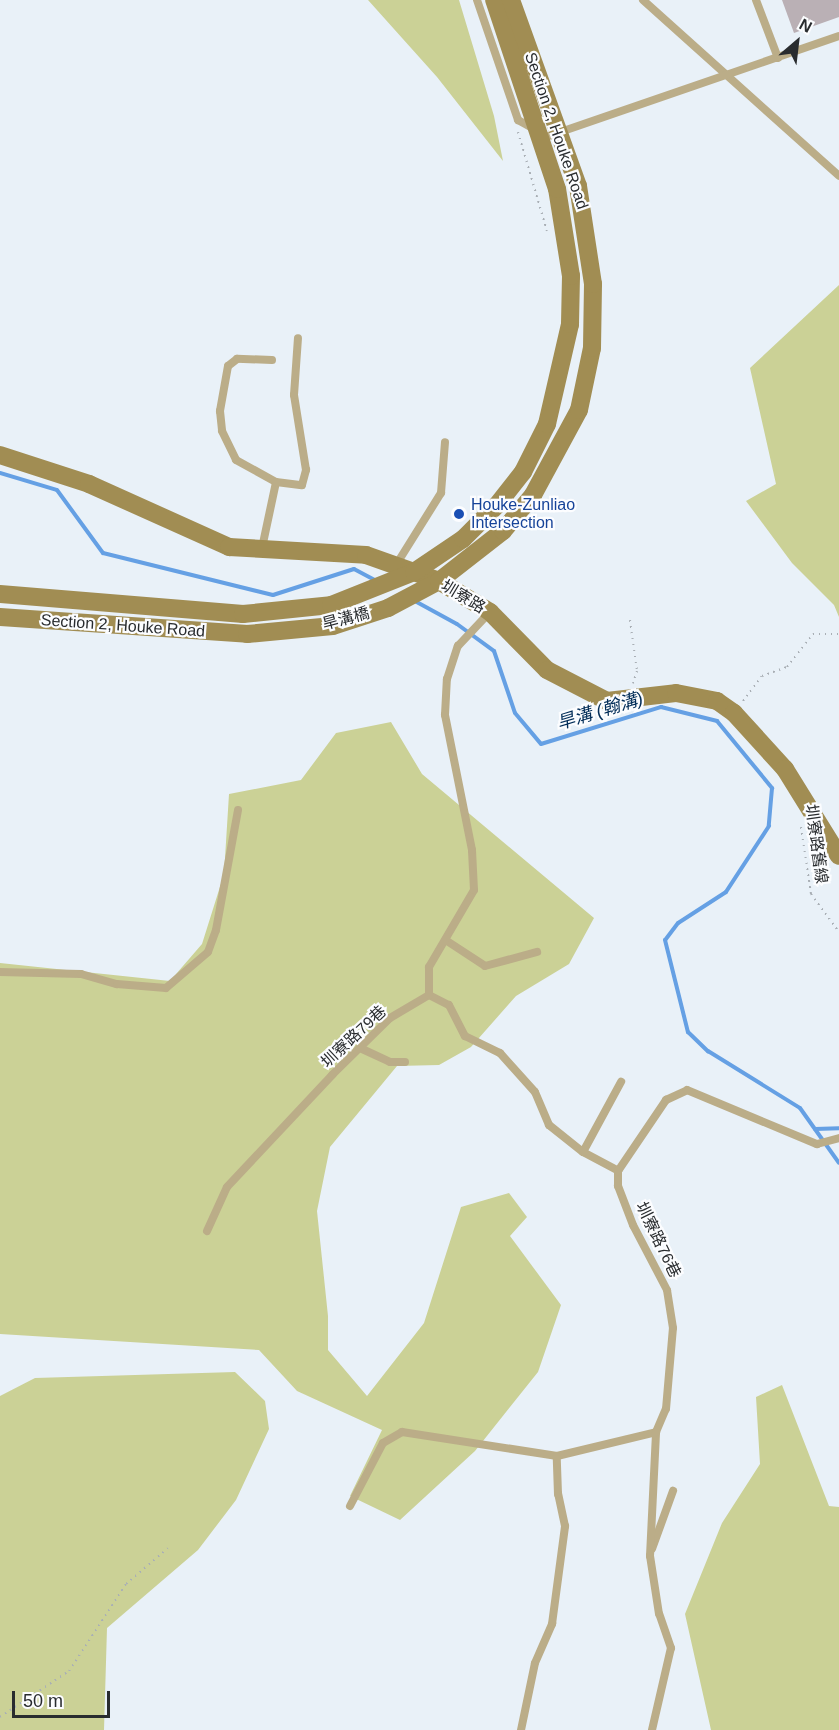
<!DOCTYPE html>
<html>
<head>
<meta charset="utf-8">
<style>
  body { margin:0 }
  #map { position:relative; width:839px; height:1730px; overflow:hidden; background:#e9f1f8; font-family:Arial,"Noto Sans TC",sans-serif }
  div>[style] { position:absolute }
  .green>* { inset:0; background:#cbd196 }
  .stream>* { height:4px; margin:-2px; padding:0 2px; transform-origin:2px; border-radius:2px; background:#65a0e4 }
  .building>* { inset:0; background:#bab0b5 }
  .path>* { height:2px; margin-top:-1px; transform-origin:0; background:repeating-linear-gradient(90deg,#a9afb5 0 1.5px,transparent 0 6px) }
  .lane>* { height:8px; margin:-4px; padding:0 4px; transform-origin:4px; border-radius:4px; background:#bbad88 }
  .secondary>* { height:18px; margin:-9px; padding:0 9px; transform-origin:9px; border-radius:9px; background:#a18d53 }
  .dots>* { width:16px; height:16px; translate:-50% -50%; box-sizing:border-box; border:3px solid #fcfdff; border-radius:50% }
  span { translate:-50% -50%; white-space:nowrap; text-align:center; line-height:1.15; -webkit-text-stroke:4.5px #fcfdff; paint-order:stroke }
  .street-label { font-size:16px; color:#292c2f }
  .transit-label { font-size:16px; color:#164399 }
  .left { translate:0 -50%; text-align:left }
  .water-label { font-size:18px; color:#022d58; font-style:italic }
  .north { position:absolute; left:767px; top:12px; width:60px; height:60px; -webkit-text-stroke:4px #fcfdff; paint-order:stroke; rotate:28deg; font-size:16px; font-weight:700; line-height:24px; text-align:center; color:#292c2f }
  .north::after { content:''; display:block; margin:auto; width:21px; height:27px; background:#292c2f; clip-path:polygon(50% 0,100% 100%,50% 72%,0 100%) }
  .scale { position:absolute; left:12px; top:1691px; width:98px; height:27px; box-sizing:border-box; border:3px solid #292c2f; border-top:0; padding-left:8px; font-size:18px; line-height:21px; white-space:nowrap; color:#292c2f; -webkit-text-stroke:4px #fcfdff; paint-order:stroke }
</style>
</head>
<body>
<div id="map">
  <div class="green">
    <i style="clip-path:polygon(368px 0,459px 0,494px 116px,503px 161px,437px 77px)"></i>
    <i style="clip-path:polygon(839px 285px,839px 617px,834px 605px,792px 563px,746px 501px,776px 484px,750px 368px)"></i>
    <i style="clip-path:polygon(391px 722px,422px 774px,594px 918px,569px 964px,516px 996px,471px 1047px,439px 1065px,397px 1066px,330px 1147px,317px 1211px,328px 1316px,328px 1350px,367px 1396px,424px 1323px,461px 1207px,509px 1193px,527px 1217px,510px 1236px,561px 1305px,538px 1372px,475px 1451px,400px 1520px,350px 1496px,382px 1430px,297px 1391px,259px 1350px,0 1334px,0 963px,170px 981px,202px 944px,224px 874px,229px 794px,301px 780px,336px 733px)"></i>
    <i style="clip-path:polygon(235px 1372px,265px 1401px,269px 1429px,236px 1500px,198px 1550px,107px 1628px,104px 1730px,0 1730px,0 1396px,35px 1378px)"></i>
    <i style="clip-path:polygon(782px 1385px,829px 1506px,839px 1507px,839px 1730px,711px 1730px,685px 1614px,722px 1523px,760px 1464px,756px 1397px)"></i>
  </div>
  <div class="stream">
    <i style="left:0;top:473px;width:59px;rotate:16.6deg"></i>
    <i style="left:57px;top:490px;width:78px;rotate:53.9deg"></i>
    <i style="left:103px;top:553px;width:175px;rotate:13.9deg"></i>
    <i style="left:273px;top:595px;width:85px;rotate:-17.8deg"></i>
    <i style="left:354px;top:569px;width:24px;rotate:28deg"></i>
    <i style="left:413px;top:600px;width:50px;rotate:28.6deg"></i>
    <i style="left:457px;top:624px;width:46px;rotate:36.1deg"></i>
    <i style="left:494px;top:651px;width:65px;rotate:71.3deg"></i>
    <i style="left:515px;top:713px;width:40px;rotate:50deg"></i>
    <i style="left:541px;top:744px;width:126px;rotate:-17.1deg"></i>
    <i style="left:661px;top:707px;width:58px;rotate:14deg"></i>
    <i style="left:717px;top:721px;width:87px;rotate:50.6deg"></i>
    <i style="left:772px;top:788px;width:38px;rotate:95deg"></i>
    <i style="left:769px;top:826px;width:79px;rotate:123.1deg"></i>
    <i style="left:726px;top:892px;width:57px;rotate:147.1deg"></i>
    <i style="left:678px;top:923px;width:21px;rotate:127deg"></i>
    <i style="left:665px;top:940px;width:95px;rotate:76deg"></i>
    <i style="left:688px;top:1032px;width:28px;rotate:44deg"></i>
    <i style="left:708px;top:1051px;width:108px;rotate:31.8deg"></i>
    <i style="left:800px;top:1108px;width:67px;rotate:54.7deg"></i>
    <i style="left:815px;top:1129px;width:24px;rotate:-2deg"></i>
  </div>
  <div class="building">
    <i style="clip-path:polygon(782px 0,839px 0,839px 17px,794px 33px)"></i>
  </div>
  <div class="path">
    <i style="left:518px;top:132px;width:103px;rotate:73.7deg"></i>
    <i style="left:630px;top:620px;width:51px;rotate:82.2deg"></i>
    <i style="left:637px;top:671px;width:13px;rotate:108deg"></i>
    <i style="left:743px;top:701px;width:31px;rotate:-53deg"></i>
    <i style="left:762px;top:676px;width:27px;rotate:-20deg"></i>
    <i style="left:787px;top:667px;width:42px;rotate:-51.8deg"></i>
    <i style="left:813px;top:634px;width:26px"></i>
    <i style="left:801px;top:827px;width:68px;rotate:81.5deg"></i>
    <i style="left:811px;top:894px;width:47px;rotate:53.6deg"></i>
    <i style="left:0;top:1717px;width:83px;rotate:-33.7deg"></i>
    <i style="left:69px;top:1671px;width:104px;rotate:-56.8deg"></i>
    <i style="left:126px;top:1584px;width:55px;rotate:-40.6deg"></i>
  </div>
  <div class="lane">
    <i style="left:477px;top:0;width:127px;rotate:71.1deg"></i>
    <i style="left:518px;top:120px;width:18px;rotate:29deg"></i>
    <i style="left:643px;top:0;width:263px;rotate:41.9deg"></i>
    <i style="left:756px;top:0;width:62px;rotate:69.2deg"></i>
    <i style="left:540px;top:139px;width:316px;rotate:-19deg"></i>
    <i style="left:272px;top:360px;width:35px;rotate:-178deg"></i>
    <i style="left:237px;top:359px;width:11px;rotate:142deg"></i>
    <i style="left:228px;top:366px;width:46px;rotate:100.1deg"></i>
    <i style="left:220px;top:411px;width:20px;rotate:84deg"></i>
    <i style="left:222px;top:431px;width:32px;rotate:64deg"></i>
    <i style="left:236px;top:460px;width:46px;rotate:28.8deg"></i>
    <i style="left:262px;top:548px;width:67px;rotate:-78deg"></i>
    <i style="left:276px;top:482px;width:26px;rotate:7deg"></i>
    <i style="left:302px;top:485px;width:16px;rotate:-75deg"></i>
    <i style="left:306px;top:470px;width:76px;rotate:-99.1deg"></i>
    <i style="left:294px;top:395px;width:57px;rotate:-86deg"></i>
    <i style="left:396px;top:565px;width:85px;rotate:-58deg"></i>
    <i style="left:441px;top:493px;width:51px;rotate:-85.5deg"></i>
    <i style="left:447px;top:941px;width:45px;rotate:33.3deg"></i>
    <i style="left:485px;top:966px;width:54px;rotate:-15.1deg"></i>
    <i style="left:0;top:972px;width:81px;rotate:1.4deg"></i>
    <i style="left:81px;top:974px;width:37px;rotate:16deg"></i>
    <i style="left:117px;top:984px;width:49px;rotate:4.7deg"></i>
    <i style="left:166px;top:988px;width:55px;rotate:-40.6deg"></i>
    <i style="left:208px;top:952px;width:23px;rotate:-70deg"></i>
    <i style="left:216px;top:930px;width:122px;rotate:-79.6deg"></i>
    <i style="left:429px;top:995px;width:22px;rotate:27deg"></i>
    <i style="left:449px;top:1005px;width:35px;rotate:63deg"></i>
    <i style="left:465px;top:1036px;width:39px;rotate:26deg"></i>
    <i style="left:500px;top:1053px;width:52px;rotate:48.1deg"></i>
    <i style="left:535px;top:1092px;width:36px;rotate:67deg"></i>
    <i style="left:549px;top:1125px;width:43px;rotate:38.5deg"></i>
    <i style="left:583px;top:1152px;width:40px;rotate:28deg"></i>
    <i style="left:360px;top:1048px;width:33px;rotate:25deg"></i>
    <i style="left:390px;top:1062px;width:15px"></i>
    <i style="left:583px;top:1152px;width:80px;rotate:-61.5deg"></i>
    <i style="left:207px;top:1231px;width:48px;rotate:-65.6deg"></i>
    <i style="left:227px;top:1187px;width:154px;rotate:-46.8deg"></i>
    <i style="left:332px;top:1075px;width:81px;rotate:-44.5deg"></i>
    <i style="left:390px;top:1018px;width:45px;rotate:-30.5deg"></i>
    <i style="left:429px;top:995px;width:28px;rotate:-90deg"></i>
    <i style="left:429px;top:967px;width:89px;rotate:-59.7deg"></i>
    <i style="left:474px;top:890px;width:40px;rotate:-92.9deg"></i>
    <i style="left:472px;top:850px;width:138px;rotate:-101.3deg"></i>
    <i style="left:445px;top:715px;width:36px;rotate:-87deg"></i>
    <i style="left:447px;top:679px;width:35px;rotate:-72deg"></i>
    <i style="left:458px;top:646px;width:45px;rotate:-46.8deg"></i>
    <i style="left:350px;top:1506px;width:71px;rotate:-62.4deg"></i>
    <i style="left:383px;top:1443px;width:22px;rotate:-30deg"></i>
    <i style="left:402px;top:1432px;width:157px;rotate:8.8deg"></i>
    <i style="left:557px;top:1456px;width:102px;rotate:-13.6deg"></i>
    <i style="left:652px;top:1549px;width:62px;rotate:-70.1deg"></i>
    <i style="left:521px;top:1730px;width:68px;rotate:-78.2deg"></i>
    <i style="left:535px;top:1663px;width:43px;rotate:-66.4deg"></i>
    <i style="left:552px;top:1624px;width:99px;rotate:-82.4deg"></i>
    <i style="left:565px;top:1526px;width:33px;rotate:-102deg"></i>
    <i style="left:558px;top:1494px;width:38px;rotate:-92deg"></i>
    <i style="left:652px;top:1730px;width:84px;rotate:-77deg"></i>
    <i style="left:671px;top:1648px;width:36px;rotate:-109deg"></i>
    <i style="left:659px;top:1614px;width:59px;rotate:-98.8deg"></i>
    <i style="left:650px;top:1556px;width:124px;rotate:-87.2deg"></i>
    <i style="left:656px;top:1432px;width:25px;rotate:-67deg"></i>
    <i style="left:666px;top:1409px;width:81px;rotate:-85.1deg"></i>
    <i style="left:673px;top:1328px;width:38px;rotate:-99deg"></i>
    <i style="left:667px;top:1290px;width:73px;rotate:-117.6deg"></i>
    <i style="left:633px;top:1225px;width:42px;rotate:-111deg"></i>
    <i style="left:618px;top:1186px;width:15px;rotate:-90deg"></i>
    <i style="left:618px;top:1171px;width:86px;rotate:-55.9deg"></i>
    <i style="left:666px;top:1100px;width:23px;rotate:-25deg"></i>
    <i style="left:687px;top:1090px;width:141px;rotate:22.6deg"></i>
    <i style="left:817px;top:1144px;width:23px;rotate:-15deg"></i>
  </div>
  <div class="secondary">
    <i style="left:0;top:455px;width:94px;rotate:18deg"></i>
    <i style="left:89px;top:484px;width:154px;rotate:24.2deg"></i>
    <i style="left:229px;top:547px;width:137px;rotate:3.3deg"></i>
    <i style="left:366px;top:555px;width:77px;rotate:19.6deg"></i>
    <i style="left:439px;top:581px;width:60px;rotate:31.3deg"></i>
    <i style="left:490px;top:612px;width:81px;rotate:45.5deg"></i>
    <i style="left:547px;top:670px;width:68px;rotate:27.3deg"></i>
    <i style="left:607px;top:701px;width:69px;rotate:-6.6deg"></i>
    <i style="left:676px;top:693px;width:42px;rotate:11deg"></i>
    <i style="left:717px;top:701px;width:21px;rotate:35deg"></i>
    <i style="left:734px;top:713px;width:76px;rotate:47.7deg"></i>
    <i style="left:785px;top:769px;width:102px;rotate:58.2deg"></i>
    <i style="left:0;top:594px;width:244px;rotate:4.7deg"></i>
    <i style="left:243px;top:614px;width:88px;rotate:-5.8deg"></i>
    <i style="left:331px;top:605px;width:89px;rotate:-21.7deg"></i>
    <i style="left:414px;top:572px;width:59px;rotate:-34deg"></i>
    <i style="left:463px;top:539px;width:48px;rotate:-45deg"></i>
    <i style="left:497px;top:505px;width:42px;rotate:-51.8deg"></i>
    <i style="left:523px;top:472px;width:54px;rotate:-63.4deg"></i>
    <i style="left:547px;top:424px;width:103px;rotate:-77deg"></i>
    <i style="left:570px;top:324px;width:48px;rotate:-88.8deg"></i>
    <i style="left:571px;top:276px;width:88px;rotate:-99.1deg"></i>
    <i style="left:557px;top:189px;width:199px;rotate:-108.4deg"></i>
    <i style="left:0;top:617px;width:248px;rotate:3.9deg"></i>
    <i style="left:247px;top:634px;width:86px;rotate:-5.3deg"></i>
    <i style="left:333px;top:626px;width:58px;rotate:-18.1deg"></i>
    <i style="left:388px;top:608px;width:58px;rotate:-27.9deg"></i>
    <i style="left:439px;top:581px;width:81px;rotate:-38deg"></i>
    <i style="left:503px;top:531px;width:47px;rotate:-50.2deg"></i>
    <i style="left:533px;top:495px;width:97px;rotate:-61.6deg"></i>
    <i style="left:579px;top:410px;width:63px;rotate:-78.2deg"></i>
    <i style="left:592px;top:348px;width:64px;rotate:-89.1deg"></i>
    <i style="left:593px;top:284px;width:99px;rotate:-98.7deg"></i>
    <i style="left:578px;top:186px;width:198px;rotate:-109.8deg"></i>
  </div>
  <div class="dots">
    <i style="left:459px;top:514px;background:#1a4fb4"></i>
  </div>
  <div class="street-label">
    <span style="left:556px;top:131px;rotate:71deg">Section 2, Houke Road</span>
    <span style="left:463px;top:597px;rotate:31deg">圳寮路</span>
    <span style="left:346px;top:619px;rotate:-15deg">旱溝橋</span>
    <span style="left:123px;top:626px;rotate:4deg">Section 2, Houke Road</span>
    <span style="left:816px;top:844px;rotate:82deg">圳寮路舊線</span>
    <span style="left:354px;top:1037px;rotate:-43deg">圳寮路79巷</span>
    <span style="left:658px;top:1240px;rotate:64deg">圳寮路76巷</span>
  </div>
  <div class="transit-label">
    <span class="left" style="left:471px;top:514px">Houke-Zunliao<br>Intersection</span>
  </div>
  <div class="water-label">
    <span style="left:600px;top:711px;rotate:-17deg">旱溝 (翰溝)</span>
  </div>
  <div class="north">N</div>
  <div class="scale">50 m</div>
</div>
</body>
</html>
